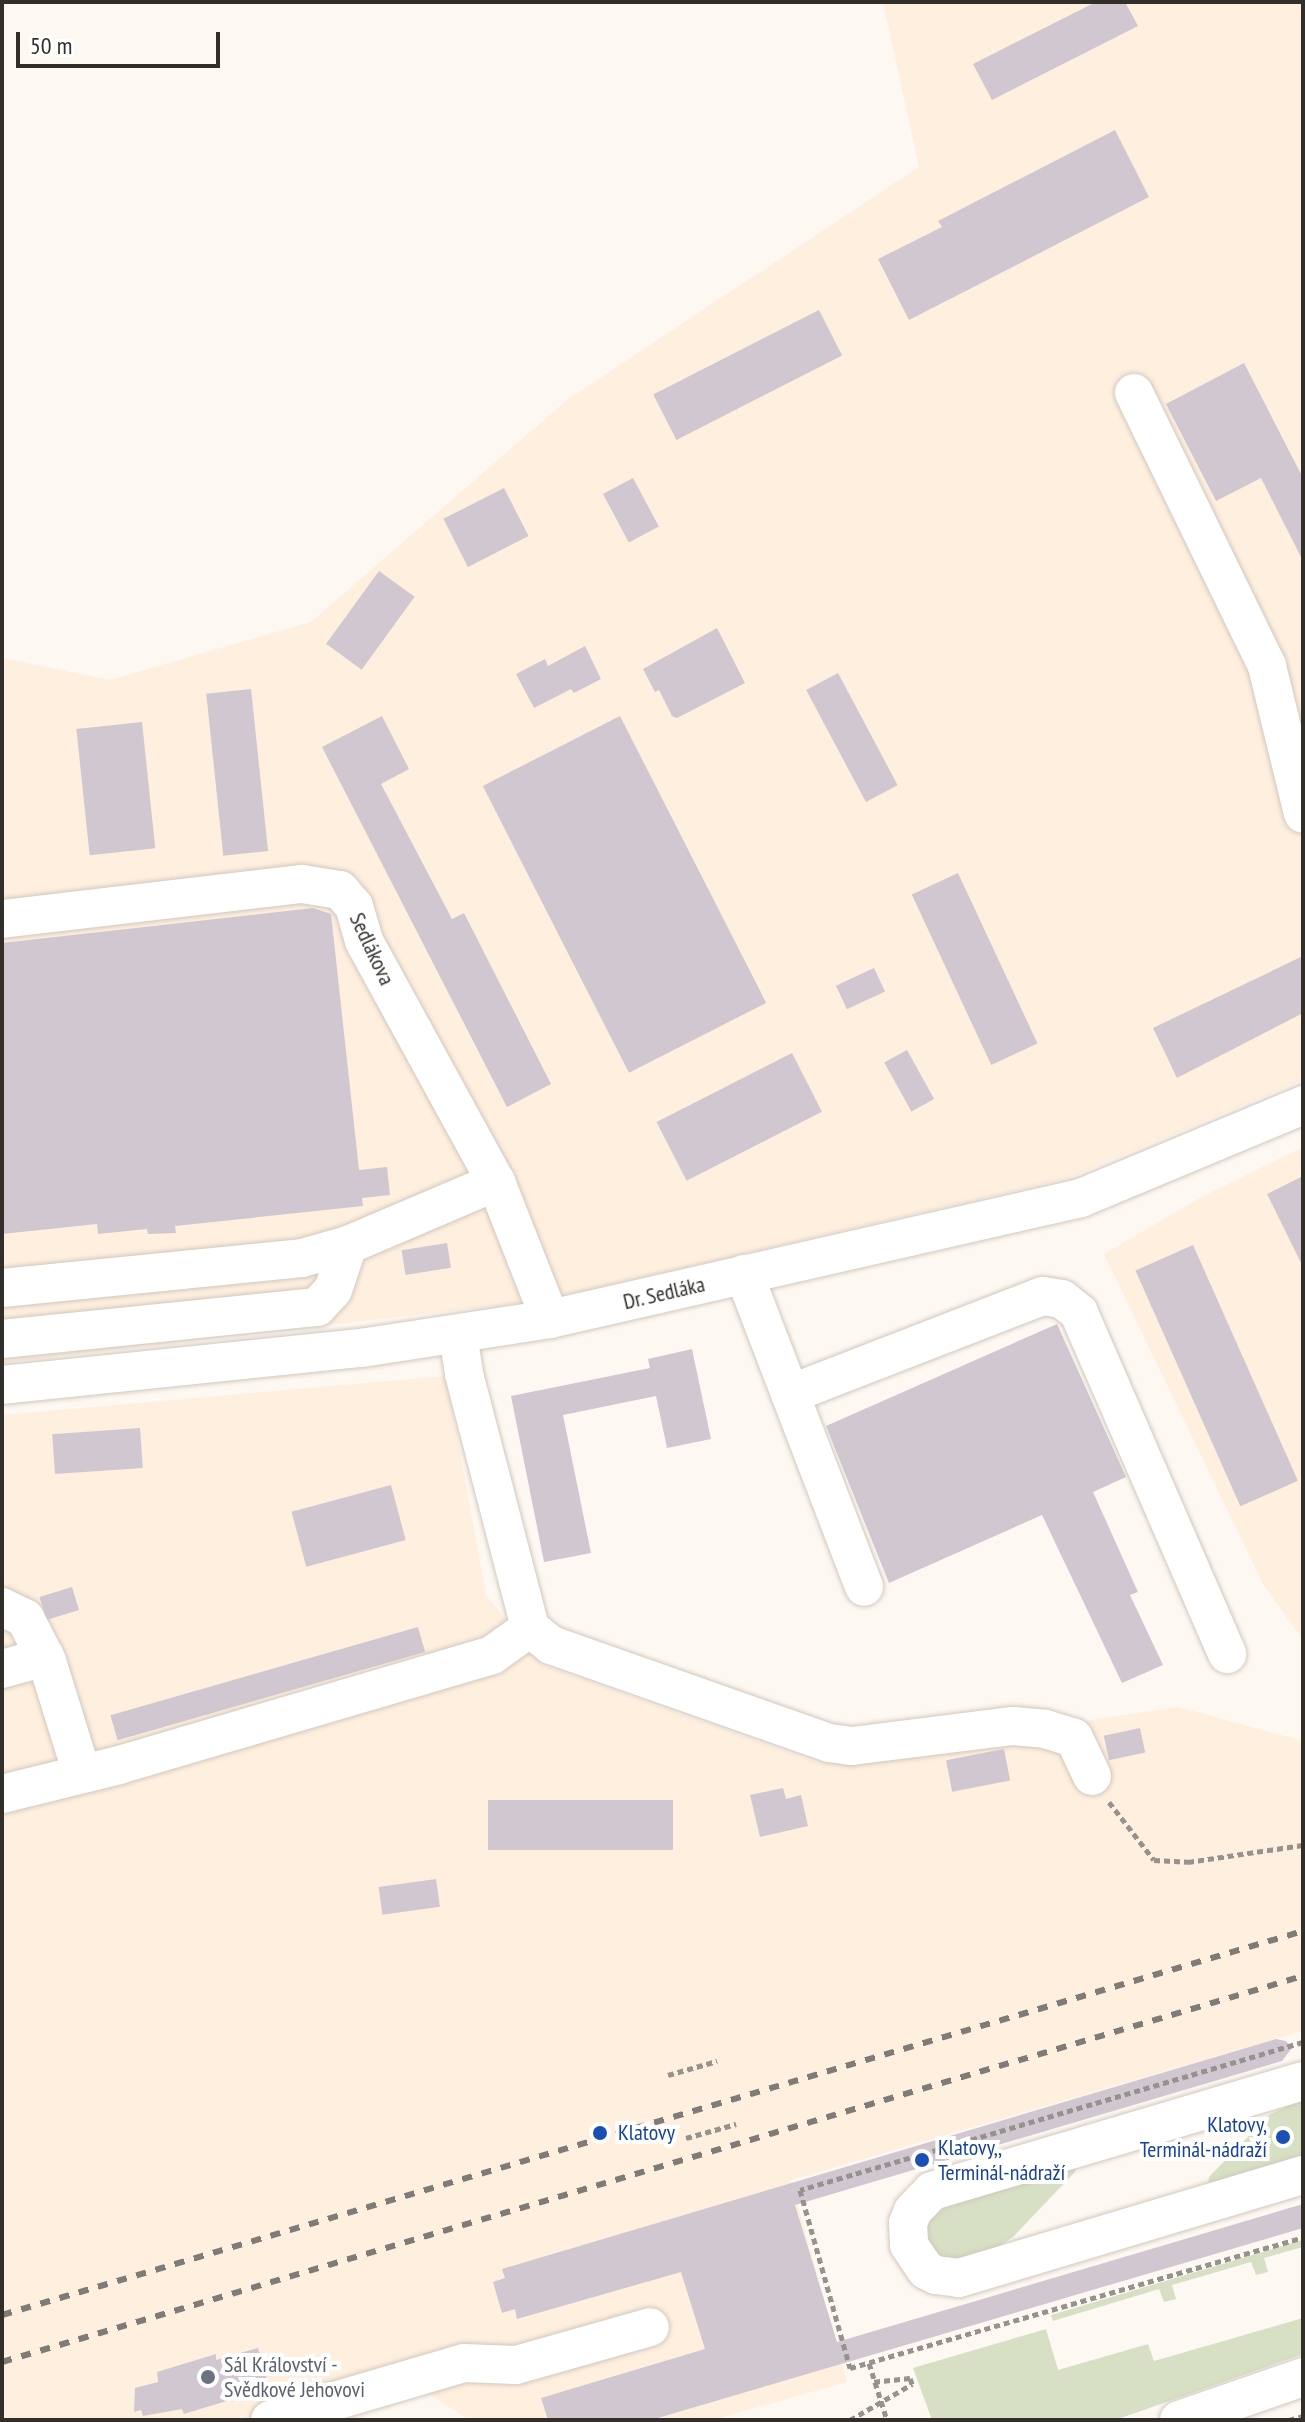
<!DOCTYPE html>
<html>
<head>
<meta charset="utf-8">
<style>
  body { margin:0 }
  #map { position:relative; width:1305px; height:2422px; overflow:hidden; background:#fef8f2; font-family:"PT Sans Narrow",sans-serif }
  div>[style] { position:absolute }
  .built>* { inset:0; background:#feefdf }
  .green>* { inset:0; background:#d7e0c4 }
  .building>* { inset:0; background:#d0c7d1; transform-origin:0 0 }
  .path>* { height:5px; margin-top:-2.5px; transform-origin:0; background:repeating-linear-gradient(90deg,#96928d 0 6px,transparent 0 10px) }
  .roads { filter:drop-shadow(0 0 2px #d1c8bd) drop-shadow(0 0 2px #d1c8bd) }
  .minor>* { height:38px; margin:-19px; padding:0 19px; transform-origin:19px; border-radius:19px; background:#fff }
  .rail>* { height:6px; margin-top:-3px; transform-origin:0; background:repeating-linear-gradient(90deg,#7f7b76 0 10px,transparent 0 20px) }
  .dots>* { width:22px; height:22px; translate:-50% -50%; box-sizing:border-box; border:4px solid #fff; border-radius:50% }
  span { translate:-50% -50%; white-space:nowrap; text-align:center; line-height:1.15; -webkit-text-stroke:8px #fff; paint-order:stroke }
  .street-label { font-size:22px; color:#322f2b }
  .transit-label { font-size:22px; color:#164399 }
  .right { translate:-100% -50%; text-align:right }
  .left { translate:0 -50%; text-align:left }
  .worship-label { font-size:22px; color:#5b616d }
  .frame { position:absolute; inset:0; border:4px solid #322f2b; pointer-events:none }
  .scale { position:absolute; left:16px; top:32px; width:204px; height:36px; box-sizing:border-box; border:4px solid #322f2b; border-top:0; padding-left:10px; font-size:24px; line-height:28px; white-space:nowrap; color:#322f2b; -webkit-text-stroke:6px #fff; paint-order:stroke }
</style>
</head>
<body>
<div id="map">
  <div class="built">
    <i style="clip-path:polygon(883px 2px,1303px 2px,1303px 1080px,1068px 1178px,545px 1300px,2px 1363px,2px 658px,110px 680px,311px 622px,567px 400px,919px 167px)"></i>
    <i style="clip-path:polygon(1303px 1147px,1303px 1640px,1263px 1584px,1104px 1254px,1200px 1198px)"></i>
    <i style="clip-path:polygon(446px 1376px,486px 1595px,542px 1665px,816px 1762px,1178px 1707px,1303px 1741px,1303px 2031px,791px 2180px,847px 2382px,712px 2420px,469px 2420px,403px 2377px,260px 2420px,2px 2420px,2px 1415px)"></i>
  </div>
  <div class="green">
    <i style="clip-path:polygon(1303px 2098px,1303px 2161px,1208px 2184px,1209px 2177px,1269px 2115px)"></i>
    <i style="clip-path:polygon(1075px 2167px,1075px 2172px,1013px 2237px,987px 2254px,950px 2264px,921px 2247px,930px 2210px)"></i>
    <i style="clip-path:polygon(1303px 2240px,1303px 2247px,1264px 2258px,1268px 2272px,1256px 2275px,1251px 2262px,1172px 2285px,1176px 2299px,1164px 2302px,1159px 2289px,1053px 2321px,1051px 2315px)"></i>
    <i style="clip-path:polygon(1303px 2318px,1303px 2354px,1115px 2420px,932px 2420px,913px 2368px,1046px 2329px,1058px 2370px,1148px 2344px,1154px 2361px)"></i>
  </div>
  <div class="building">
    <i style="clip-path:polygon(1096px 2px,1125px 2px,1138px 26px,992px 100px,973px 64px)"></i>
    <i style="clip-path:polygon(1115px 130px,1149px 197px,909px 320px,878px 259px,942px 227px,938px 221px)"></i>
    <i style="left:819px;top:310px;width:51px;height:186px;rotate:63deg"></i>
    <i style="clip-path:polygon(1244px 363px,1303px 478px,1303px 561px,1261px 478px,1216px 501px,1166px 404px)"></i>
    <i style="left:633px;top:478px;width:55px;height:34px;rotate:62deg"></i>
    <i style="left:504px;top:488px;width:54px;height:68px;rotate:63deg"></i>
    <i style="left:379px;top:571px;width:44px;height:90px;rotate:36deg"></i>
    <i style="clip-path:polygon(717px 628px,745px 683px,677px 718px,672px 716px,659px 690px,655px 692px,643px 669px)"></i>
    <i style="clip-path:polygon(585px 646px,601px 679px,574px 693px,571px 689px,534px 708px,516px 674px,545px 659px,548px 666px)"></i>
    <i style="left:838px;top:673px;width:127px;height:36px;rotate:62deg"></i>
    <i style="left:251px;top:689px;width:163px;height:45px;rotate:84deg"></i>
    <i style="clip-path:polygon(382px 716px,409px 769px,381px 784px,452px 919px,464px 913px,551px 1084px,507px 1107px,322px 747px)"></i>
    <i style="left:620px;top:716px;width:322px;height:154px;rotate:63deg"></i>
    <i style="left:142px;top:722px;width:127px;height:66px;rotate:84deg"></i>
    <i style="left:958px;top:873px;width:188px;height:51px;rotate:65deg"></i>
    <i style="clip-path:polygon(313px 908px,331px 914px,359px 1170px,387px 1167px,390px 1195px,362px 1198px,363px 1206px,175px 1226px,176px 1233px,148px 1234px,147px 1229px,98px 1234px,97px 1224px,2px 1234px,2px 943px)"></i>
    <i style="clip-path:polygon(1303px 956px,1303px 1013px,1177px 1078px,1153px 1028px)"></i>
    <i style="left:874px;top:968px;width:26px;height:42px;rotate:65deg"></i>
    <i style="left:907px;top:1050px;width:56px;height:26px;rotate:61deg"></i>
    <i style="left:792px;top:1053px;width:66px;height:152px;rotate:63deg"></i>
    <i style="clip-path:polygon(1303px 1176px,1303px 1267px,1267px 1194px)"></i>
    <i style="left:447px;top:1243px;width:25px;height:46px;rotate:81deg"></i>
    <i style="left:1193px;top:1245px;width:258px;height:63px;rotate:66deg"></i>
    <i style="clip-path:polygon(1057px 1324px,1126px 1477px,1093px 1492px,1138px 1592px,1130px 1595px,1163px 1665px,1122px 1683px,1042px 1515px,889px 1583px,826px 1426px)"></i>
    <i style="clip-path:polygon(692px 1349px,711px 1439px,667px 1448px,656px 1396px,563px 1415px,591px 1553px,544px 1562px,511px 1396px,650px 1368px,648px 1359px)"></i>
    <i style="left:140px;top:1428px;width:40px;height:88px;rotate:86deg"></i>
    <i style="left:391px;top:1485px;width:57px;height:103px;rotate:75deg"></i>
    <i style="left:72px;top:1587px;width:24px;height:34px;rotate:73deg"></i>
    <i style="left:418px;top:1627px;width:26px;height:320px;rotate:74deg"></i>
    <i style="left:1140px;top:1728px;width:25px;height:37px;rotate:78deg"></i>
    <i style="left:1004px;top:1749px;width:32px;height:59px;rotate:79deg"></i>
    <i style="clip-path:polygon(783px 1788px,786px 1799px,801px 1795px,808px 1826px,760px 1837px,750px 1795px)"></i>
    <i style="left:488px;top:1800px;width:185px;height:50px"></i>
    <i style="left:436px;top:1879px;width:28px;height:58px;rotate:82deg"></i>
    <i style="clip-path:polygon(1276px 2039px,1286px 2041px,1292px 2048px,1282px 2061px,795px 2205px,837px 2342px,1303px 2204px,1303px 2228px,651px 2420px,548px 2420px,541px 2398px,705px 2349px,681px 2272px,517px 2319px,515px 2309px,502px 2313px,493px 2282px,505px 2278px,502px 2269px)"></i>
    <i style="clip-path:polygon(258px 2348px,268px 2383px,232px 2394px,233px 2399px,184px 2414px,182px 2409px,143px 2416px,141px 2410px,134px 2412px,135px 2388px,158px 2382px,157px 2372px,216px 2354px,216px 2360px)"></i>
  </div>
  <div class="path">
    <i style="left:1109px;top:1802px;width:73px;rotate:52.2deg"></i>
    <i style="left:1154px;top:1860px;width:34px;rotate:3deg"></i>
    <i style="left:1188px;top:1862px;width:116px;rotate:-8.4deg"></i>
    <i style="left:1303px;top:2042px;width:524px;rotate:163.6deg"></i>
    <i style="left:800px;top:2190px;width:185px;rotate:74.3deg"></i>
    <i style="left:850px;top:2368px;width:472px;rotate:-16.1deg"></i>
    <i style="left:668px;top:2075px;width:51px;rotate:-15.9deg"></i>
    <i style="left:686px;top:2138px;width:52px;rotate:-15.6deg"></i>
    <i style="left:869px;top:2363px;width:60px;rotate:72.5deg"></i>
    <i style="left:850px;top:2420px;width:72px;rotate:-30.1deg"></i>
    <i style="left:912px;top:2384px;width:6px;rotate:-108deg"></i>
    <i style="left:910px;top:2378px;width:36px;rotate:174deg"></i>
    <i style="left:908px;top:2420px;width:16px"></i>
    <i style="left:1289px;top:2420px;width:15px;rotate:-16deg"></i>
  </div>
  <div class="roads">
    <div class="minor">
      <i style="left:1134px;top:393px;width:304px;rotate:64deg"></i>
      <i style="left:1267px;top:666px;width:152px;rotate:76.3deg"></i>
      <i style="left:2px;top:919px;width:302px;rotate:-6.7deg"></i>
      <i style="left:302px;top:884px;width:38px;rotate:9deg"></i>
      <i style="left:340px;top:890px;width:21px;rotate:49deg"></i>
      <i style="left:354px;top:906px;width:36px;rotate:74deg"></i>
      <i style="left:364px;top:941px;width:275px;rotate:61.3deg"></i>
      <i style="left:496px;top:1182px;width:147px;rotate:68.5deg"></i>
      <i style="left:744px;top:1274px;width:335px;rotate:69deg"></i>
      <i style="left:2px;top:1288px;width:301px;rotate:-5.7deg"></i>
      <i style="left:302px;top:1258px;width:48px;rotate:-15.8deg"></i>
      <i style="left:348px;top:1245px;width:161px;rotate:-23.1deg"></i>
      <i style="left:458px;top:1335px;width:39px;rotate:81deg"></i>
      <i style="left:464px;top:1374px;width:262px;rotate:75.4deg"></i>
      <i style="left:530px;top:1628px;width:27px;rotate:39deg"></i>
      <i style="left:551px;top:1645px;width:296px;rotate:19.4deg"></i>
      <i style="left:830px;top:1743px;width:22px;rotate:8deg"></i>
      <i style="left:852px;top:1746px;width:162px;rotate:-7.1deg"></i>
      <i style="left:1013px;top:1726px;width:32px;rotate:5deg"></i>
      <i style="left:1045px;top:1729px;width:30px;rotate:17deg"></i>
      <i style="left:1074px;top:1738px;width:42px;rotate:64.7deg"></i>
      <i style="left:2px;top:1339px;width:317px;rotate:-5.8deg"></i>
      <i style="left:317px;top:1307px;width:23px;rotate:-47deg"></i>
      <i style="left:333px;top:1290px;width:47px;rotate:-71.6deg"></i>
      <i style="left:2px;top:1385px;width:361px;rotate:-5.9deg"></i>
      <i style="left:361px;top:1348px;width:191px;rotate:-8.7deg"></i>
      <i style="left:550px;top:1319px;width:545px;rotate:-12.84deg"></i>
      <i style="left:1081px;top:1198px;width:241px;rotate:-22.7deg"></i>
      <i style="left:790px;top:1394px;width:271px;rotate:-21.2deg"></i>
      <i style="left:1043px;top:1296px;width:19px;rotate:9deg"></i>
      <i style="left:1062px;top:1299px;width:22px;rotate:39deg"></i>
      <i style="left:1079px;top:1313px;width:372px;rotate:66.5deg"></i>
      <i style="left:2px;top:1607px;width:25px;rotate:26deg"></i>
      <i style="left:25px;top:1618px;width:48px;rotate:62.9deg"></i>
      <i style="left:47px;top:1661px;width:118px;rotate:72.8deg"></i>
      <i style="left:2px;top:1669px;width:45px;rotate:-15.6deg"></i>
      <i style="left:2px;top:1794px;width:121px;rotate:-13.9deg"></i>
      <i style="left:119px;top:1765px;width:389px;rotate:-16.4deg"></i>
      <i style="left:492px;top:1655px;width:47px;rotate:-35.4deg"></i>
      <i style="left:1303px;top:2081px;width:387px;rotate:163.5deg"></i>
      <i style="left:932px;top:2191px;width:28px;rotate:134deg"></i>
      <i style="left:913px;top:2211px;width:13px;rotate:113deg"></i>
      <i style="left:908px;top:2223px;width:22px;rotate:87deg"></i>
      <i style="left:909px;top:2245px;width:30px;rotate:56deg"></i>
      <i style="left:926px;top:2270px;width:11px;rotate:27deg"></i>
      <i style="left:936px;top:2275px;width:23px;rotate:7deg"></i>
      <i style="left:959px;top:2278px;width:359px;rotate:-16.7deg"></i>
      <i style="left:270px;top:2420px;width:202px;rotate:-16.4deg"></i>
      <i style="left:464px;top:2363px;width:52px;rotate:2.2deg"></i>
      <i style="left:516px;top:2365px;width:139px;rotate:-15.8deg"></i>
      <i style="left:1179px;top:2420px;width:131px;rotate:-19.1deg"></i>
    </div>
  </div>
  <div class="rail">
    <i style="left:2px;top:2315px;width:1356px;rotate:-16.44deg"></i>
    <i style="left:2px;top:2362px;width:1357px;rotate:-16.53deg"></i>
  </div>
  <div class="dots">
    <i style="left:600px;top:2133px;background:#1a4fb4"></i>
    <i style="left:1283px;top:2137px;background:#1a4fb4"></i>
    <i style="left:922px;top:2160px;background:#1a4fb4"></i>
    <i style="left:208px;top:2377px;background:#6b7280"></i>
  </div>
  <div class="street-label">
    <span style="left:372px;top:949px;rotate:65deg">Sedlákova</span>
    <span style="left:664px;top:1293px;rotate:-13deg">Dr. Sedláka</span>
  </div>
  <div class="transit-label">
    <span class="right" style="left:1267px;top:2137px">Klatovy,<br>Terminál-nádraží</span>
    <span class="left" style="left:618px;top:2133px">Klatovy</span>
    <span class="left" style="left:938px;top:2160px">Klatovy,,<br>Terminál-nádraží</span>
  </div>
  <div class="worship-label">
    <span class="left" style="left:224px;top:2377px">Sál Království -<br>Svědkové Jehovovi</span>
  </div>
  <div class="frame"></div>
  <div class="scale">50 m</div>
</div>
</body>
</html>
